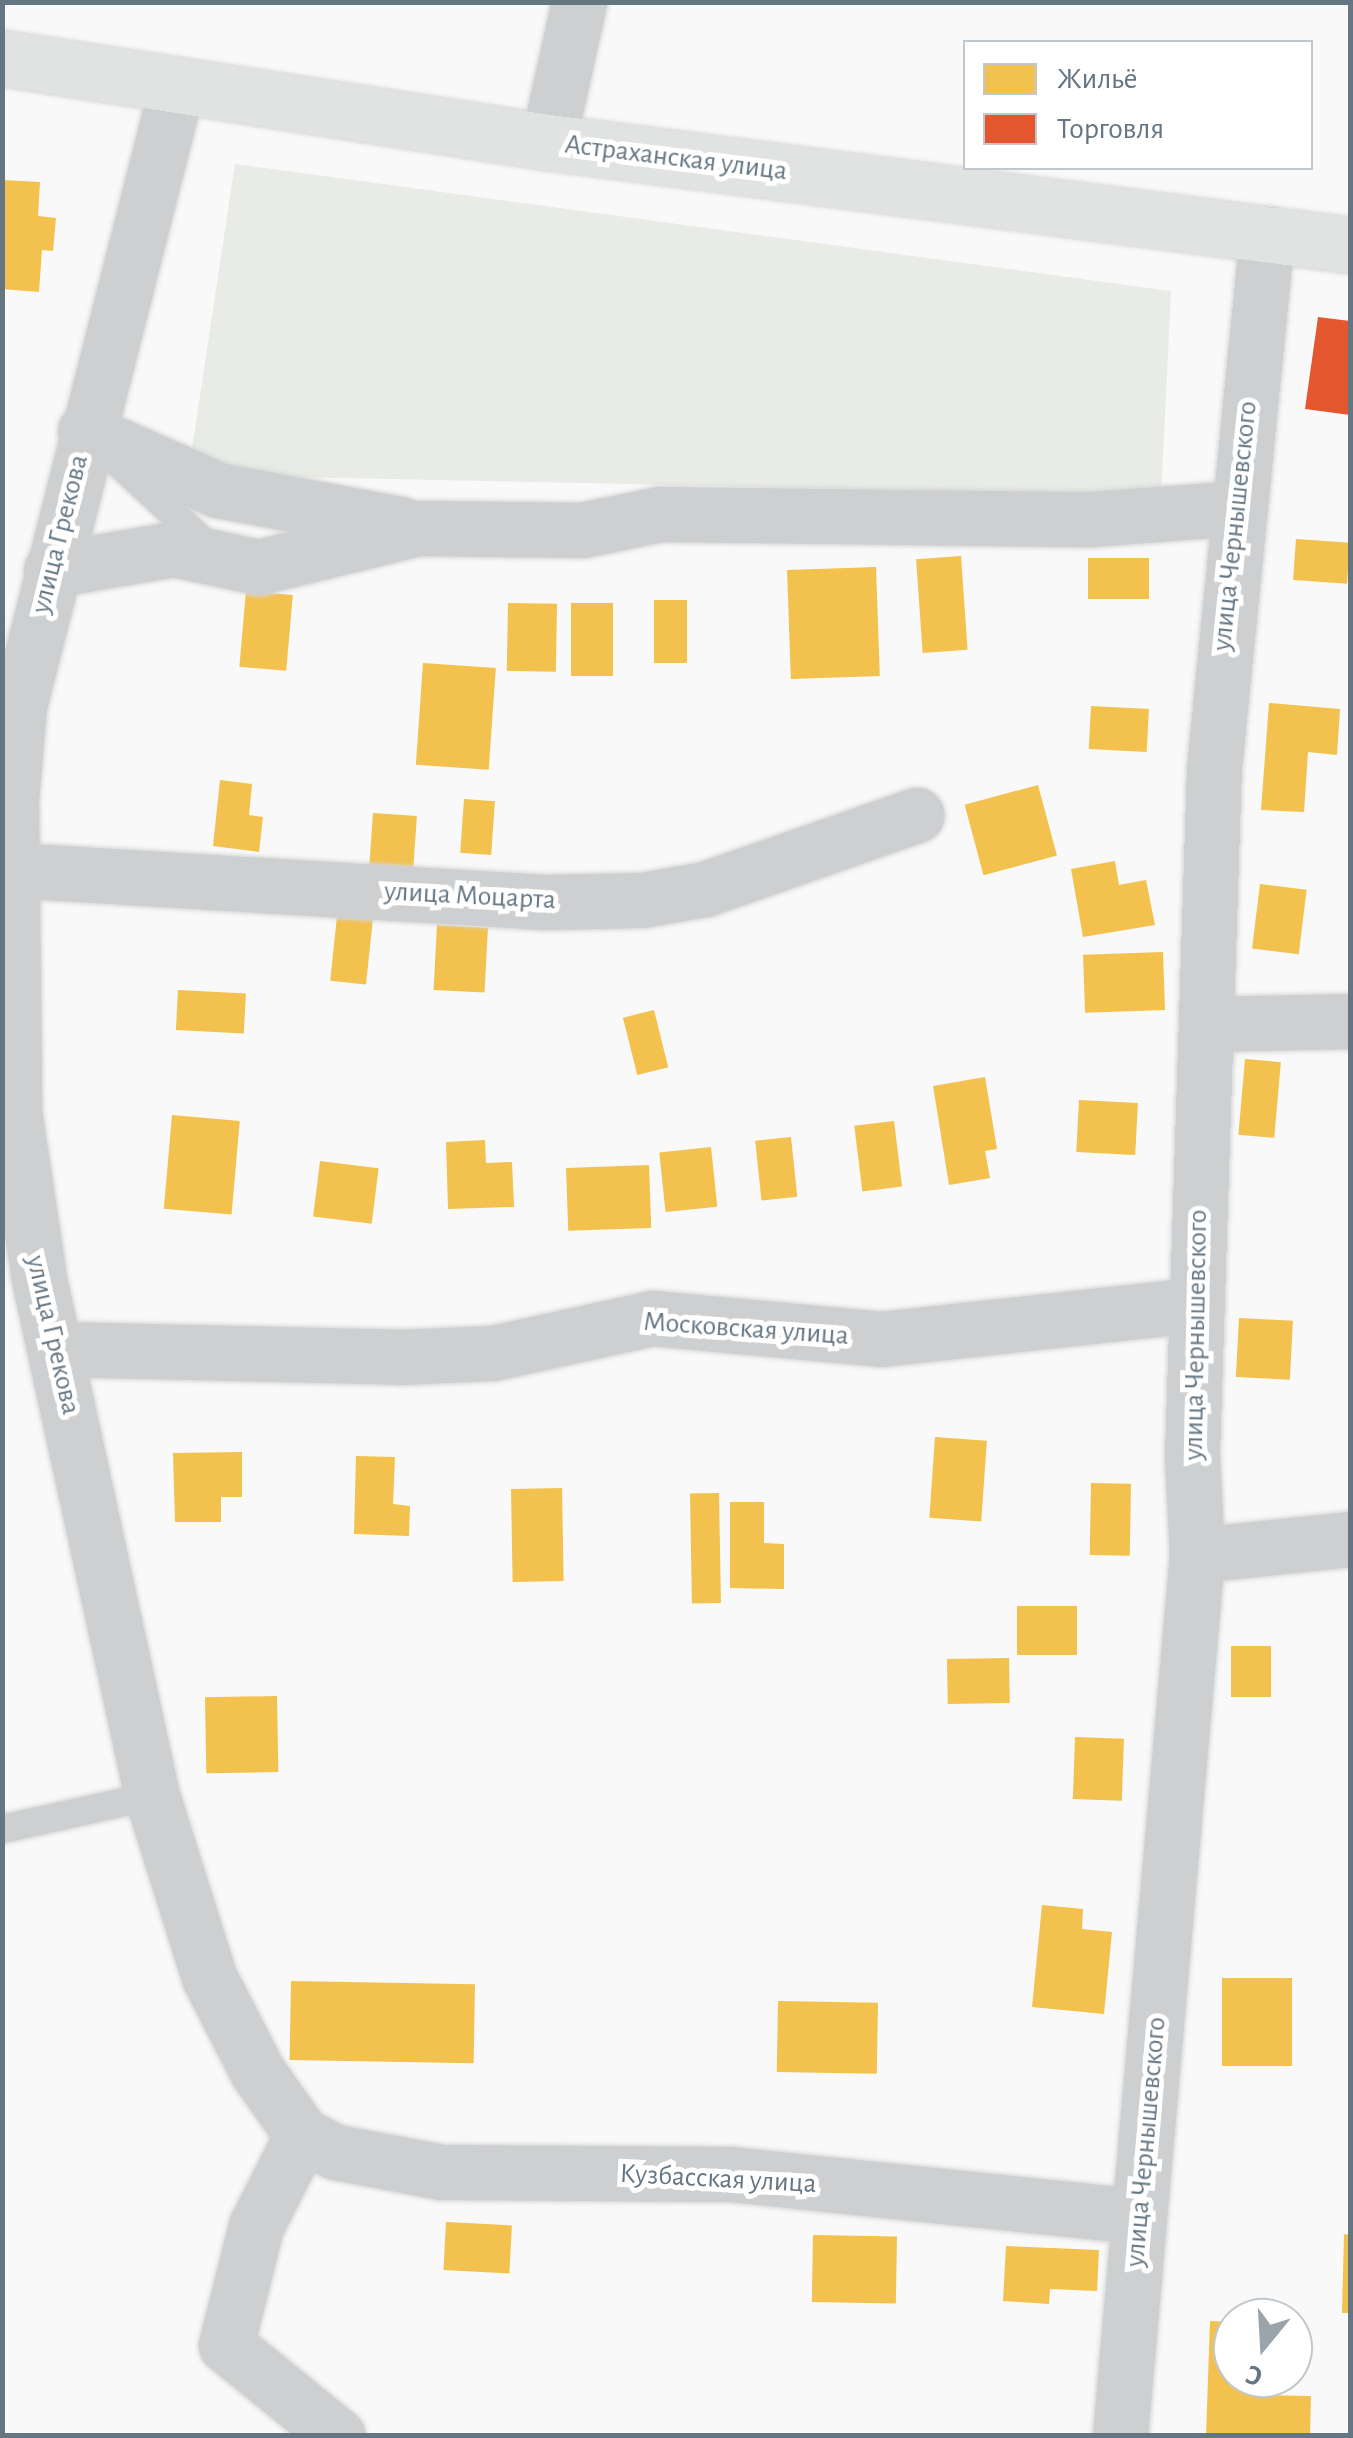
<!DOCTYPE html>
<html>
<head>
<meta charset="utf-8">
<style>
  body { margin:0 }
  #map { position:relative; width:1353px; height:2438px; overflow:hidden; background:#f9f9f9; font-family:"Alegreya Sans",sans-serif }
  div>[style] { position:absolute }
  .green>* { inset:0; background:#e8ebe6 }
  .homes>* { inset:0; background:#f2c14e; transform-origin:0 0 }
  .shops>* { inset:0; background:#e4572e }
  .roads { filter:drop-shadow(0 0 2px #d5d6d7) drop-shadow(0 0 2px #d5d6d7) }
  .service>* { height:28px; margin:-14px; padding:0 14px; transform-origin:14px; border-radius:14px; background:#cecfd0 }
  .minor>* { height:55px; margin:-27.5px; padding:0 27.5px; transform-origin:27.5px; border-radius:27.5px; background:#cecfd0 }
  .secondary>* { height:55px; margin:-27.5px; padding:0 27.5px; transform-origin:27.5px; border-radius:27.5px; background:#e1e2e2 }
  span { translate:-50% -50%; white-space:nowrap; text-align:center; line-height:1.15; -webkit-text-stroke:10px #fff; paint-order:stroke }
  .street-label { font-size:28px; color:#657683 }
  .frame { position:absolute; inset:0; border:5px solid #657683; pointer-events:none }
  .legend { position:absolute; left:963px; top:40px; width:350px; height:130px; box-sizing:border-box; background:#fff; border:2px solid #c1c8cd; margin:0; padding:12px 18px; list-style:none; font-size:30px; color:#657683 }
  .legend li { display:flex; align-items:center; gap:20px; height:50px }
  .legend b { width:50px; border:2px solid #c1c8cd }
  .north { position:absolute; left:1213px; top:2298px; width:100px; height:100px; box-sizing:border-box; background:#fff; border:2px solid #c1c8cd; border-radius:50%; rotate:198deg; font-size:28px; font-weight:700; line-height:40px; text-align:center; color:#657683 }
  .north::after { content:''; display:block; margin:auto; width:35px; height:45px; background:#99a4ac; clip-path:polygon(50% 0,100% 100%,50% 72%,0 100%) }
</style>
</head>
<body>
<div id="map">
  <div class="green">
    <i style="clip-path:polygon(235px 164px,1171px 291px,1161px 495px,188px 475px)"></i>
  </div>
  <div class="homes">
    <i style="clip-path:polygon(2px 180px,40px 182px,38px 216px,56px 218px,53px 251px,42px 250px,39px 292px,2px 289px)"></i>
    <i style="left:1296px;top:539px;width:54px;height:41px;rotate:4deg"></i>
    <i style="left:961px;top:556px;width:94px;height:45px;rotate:86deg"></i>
    <i style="left:1088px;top:558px;width:61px;height:41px"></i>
    <i style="left:876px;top:567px;width:109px;height:89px;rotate:88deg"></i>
    <i style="left:246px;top:591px;width:47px;height:76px;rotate:5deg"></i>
    <i style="left:687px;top:600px;width:63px;height:33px;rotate:90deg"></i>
    <i style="left:508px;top:603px;width:49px;height:68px;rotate:1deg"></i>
    <i style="left:571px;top:603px;width:42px;height:73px"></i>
    <i style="left:423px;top:663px;width:73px;height:102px;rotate:4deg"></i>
    <i style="clip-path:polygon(1269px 703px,1340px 709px,1337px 755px,1308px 752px,1304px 812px,1261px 810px)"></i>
    <i style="left:1091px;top:706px;width:58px;height:43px;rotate:3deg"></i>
    <i style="clip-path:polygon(220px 780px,252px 784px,249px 815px,263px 817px,259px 852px,213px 846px)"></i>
    <i style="left:1038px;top:785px;width:73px;height:76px;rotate:75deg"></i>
    <i style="left:464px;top:799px;width:31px;height:54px;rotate:4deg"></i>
    <i style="left:373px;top:813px;width:44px;height:58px;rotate:4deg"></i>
    <i style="clip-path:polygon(1115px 861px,1119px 885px,1146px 880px,1155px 925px,1083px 937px,1071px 869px)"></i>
    <i style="left:1260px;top:884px;width:47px;height:65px;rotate:7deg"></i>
    <i style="left:337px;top:916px;width:36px;height:65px;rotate:6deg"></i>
    <i style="left:437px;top:925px;width:51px;height:65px;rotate:3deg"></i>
    <i style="left:1163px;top:952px;width:58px;height:80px;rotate:88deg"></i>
    <i style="left:178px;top:990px;width:68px;height:40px;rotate:3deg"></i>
    <i style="left:654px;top:1010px;width:59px;height:32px;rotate:76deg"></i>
    <i style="left:1245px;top:1059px;width:36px;height:76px;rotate:5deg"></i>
    <i style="clip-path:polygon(985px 1077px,997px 1149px,985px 1151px,990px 1178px,949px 1185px,933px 1086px)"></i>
    <i style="left:1079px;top:1100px;width:59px;height:52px;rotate:3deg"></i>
    <i style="left:172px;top:1115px;width:68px;height:94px;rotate:5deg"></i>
    <i style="left:894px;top:1121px;width:66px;height:40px;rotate:83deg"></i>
    <i style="left:791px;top:1137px;width:60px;height:36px;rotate:84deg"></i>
    <i style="clip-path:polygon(485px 1140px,486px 1163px,512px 1162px,514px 1207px,448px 1209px,446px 1142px)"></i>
    <i style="left:711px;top:1147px;width:60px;height:52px;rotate:84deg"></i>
    <i style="left:320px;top:1161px;width:59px;height:56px;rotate:7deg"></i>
    <i style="left:649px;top:1165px;width:63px;height:83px;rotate:88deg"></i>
    <i style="left:1239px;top:1318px;width:54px;height:59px;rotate:3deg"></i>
    <i style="left:935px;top:1437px;width:52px;height:81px;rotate:4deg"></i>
    <i style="clip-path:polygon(242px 1452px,242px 1497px,221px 1497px,221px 1522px,175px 1522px,173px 1453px)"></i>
    <i style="clip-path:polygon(356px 1456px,395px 1457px,393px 1504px,410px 1506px,409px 1536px,354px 1534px)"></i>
    <i style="left:1091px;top:1483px;width:40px;height:72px;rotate:1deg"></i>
    <i style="left:562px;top:1488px;width:93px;height:51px;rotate:89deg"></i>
    <i style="left:719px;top:1493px;width:110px;height:29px;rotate:89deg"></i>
    <i style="clip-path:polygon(730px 1502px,764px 1502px,764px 1543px,784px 1544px,784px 1589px,730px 1588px)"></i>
    <i style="left:1017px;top:1606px;width:60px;height:49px"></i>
    <i style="left:1231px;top:1646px;width:40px;height:51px"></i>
    <i style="left:1009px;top:1658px;width:45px;height:62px;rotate:89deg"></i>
    <i style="left:277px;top:1696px;width:76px;height:72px;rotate:89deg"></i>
    <i style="left:1075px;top:1737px;width:49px;height:62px;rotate:2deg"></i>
    <i style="clip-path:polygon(1042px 1905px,1083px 1909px,1082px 1929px,1112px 1932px,1104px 2014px,1032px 2007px)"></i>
    <i style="left:1222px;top:1978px;width:70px;height:88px"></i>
    <i style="left:291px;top:1981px;width:184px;height:79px;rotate:1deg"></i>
    <i style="left:778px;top:2001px;width:100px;height:71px;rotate:1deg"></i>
    <i style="left:446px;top:2222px;width:66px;height:48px;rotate:3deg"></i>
    <i style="clip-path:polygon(1344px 2234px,1350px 2235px,1350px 2313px,1342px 2313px)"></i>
    <i style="left:813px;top:2235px;width:84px;height:67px;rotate:1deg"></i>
    <i style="clip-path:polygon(1006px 2246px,1099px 2250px,1097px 2291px,1050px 2289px,1049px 2304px,1003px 2301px)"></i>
    <i style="clip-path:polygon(1210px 2321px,1233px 2322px,1233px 2378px,1264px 2378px,1263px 2395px,1311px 2396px,1310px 2436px,1206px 2436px)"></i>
  </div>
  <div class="shops">
    <i style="clip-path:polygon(1318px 317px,1350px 321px,1350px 415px,1305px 409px)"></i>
  </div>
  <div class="roads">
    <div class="service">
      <i style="left:116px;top:461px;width:122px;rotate:42.7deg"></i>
      <i style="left:2px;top:1829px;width:154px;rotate:-12.4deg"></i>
    </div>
    <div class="minor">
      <i style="left:177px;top:86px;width:640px;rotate:104.3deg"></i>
      <i style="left:19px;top:706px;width:93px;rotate:94.9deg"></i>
      <i style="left:11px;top:799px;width:312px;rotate:89.4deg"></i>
      <i style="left:14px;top:1111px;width:170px;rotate:81.5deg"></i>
      <i style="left:39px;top:1279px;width:529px;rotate:77.67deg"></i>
      <i style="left:152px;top:1796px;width:190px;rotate:72.5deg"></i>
      <i style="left:209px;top:1977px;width:106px;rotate:62.9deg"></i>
      <i style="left:257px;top:2071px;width:78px;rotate:54.9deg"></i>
      <i style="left:302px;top:2135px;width:38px;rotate:27deg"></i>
      <i style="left:336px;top:2152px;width:107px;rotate:10.8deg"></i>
      <i style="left:441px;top:2172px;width:289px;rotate:0.4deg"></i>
      <i style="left:730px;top:2174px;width:411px;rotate:5.9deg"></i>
      <i style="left:548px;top:142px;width:143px;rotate:-77.5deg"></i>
      <i style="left:85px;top:431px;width:145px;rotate:23.9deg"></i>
      <i style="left:218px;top:490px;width:185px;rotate:10.6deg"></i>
      <i style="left:51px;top:570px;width:125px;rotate:-9.7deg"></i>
      <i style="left:174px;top:549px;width:87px;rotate:12deg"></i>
      <i style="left:259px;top:567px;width:164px;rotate:-13.8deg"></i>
      <i style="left:418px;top:528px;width:164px;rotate:0.7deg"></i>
      <i style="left:582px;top:530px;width:80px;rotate:-11.6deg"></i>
      <i style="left:660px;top:514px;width:431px;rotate:0.7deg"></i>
      <i style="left:1091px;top:519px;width:145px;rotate:-4.3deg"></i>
      <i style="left:12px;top:870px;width:534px;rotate:3.44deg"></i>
      <i style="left:545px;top:902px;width:97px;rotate:-1.2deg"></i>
      <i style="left:642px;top:900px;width:64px;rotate:-9.9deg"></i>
      <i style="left:705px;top:889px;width:224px;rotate:-19.3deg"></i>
      <i style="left:1206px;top:1024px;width:144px;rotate:-1.2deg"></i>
      <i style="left:59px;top:1349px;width:341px;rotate:1.3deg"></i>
      <i style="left:400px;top:1357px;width:93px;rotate:-2.5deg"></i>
      <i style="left:493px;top:1353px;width:163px;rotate:-12.4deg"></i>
      <i style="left:652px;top:1318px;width:230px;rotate:5.2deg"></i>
      <i style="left:881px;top:1339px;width:317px;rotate:-6.2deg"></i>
      <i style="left:1197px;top:1555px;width:154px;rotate:-6deg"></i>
      <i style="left:302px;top:2135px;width:102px;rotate:116.8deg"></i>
      <i style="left:256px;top:2226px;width:123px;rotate:104.1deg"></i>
      <i style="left:226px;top:2345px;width:144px;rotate:39.1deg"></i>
      <i style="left:1120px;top:2436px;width:884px;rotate:-85.01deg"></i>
      <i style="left:1197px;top:1555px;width:100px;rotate:-92.9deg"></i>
      <i style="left:1192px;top:1455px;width:687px;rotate:-88.17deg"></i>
      <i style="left:1214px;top:768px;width:537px;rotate:-84.33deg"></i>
    </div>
    <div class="secondary">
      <i style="left:2px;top:58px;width:552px;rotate:8.75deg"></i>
      <i style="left:548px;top:142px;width:809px;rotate:7.32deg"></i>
    </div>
  </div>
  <div class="street-label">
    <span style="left:676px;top:158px;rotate:7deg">Астраханская улица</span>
    <span style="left:1235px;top:526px;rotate:-84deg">улица Чернышевского</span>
    <span style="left:60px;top:534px;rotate:-76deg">улица Грекова</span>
    <span style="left:470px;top:896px;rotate:3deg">улица Моцарта</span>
    <span style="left:746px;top:1329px;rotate:4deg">Московская улица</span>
    <span style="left:53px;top:1335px;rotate:77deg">улица Грекова</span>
    <span style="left:1196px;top:1335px;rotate:-89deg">улица Чернышевского</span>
    <span style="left:1146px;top:2142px;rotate:-85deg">улица Чернышевского</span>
    <span style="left:718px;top:2179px;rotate:3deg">Кузбасская улица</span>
  </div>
  <div class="frame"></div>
  <ul class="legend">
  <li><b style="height:28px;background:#f2c14e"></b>Жильё</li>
  <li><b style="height:28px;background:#e4572e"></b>Торговля</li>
  </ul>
  <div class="north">С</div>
</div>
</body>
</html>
